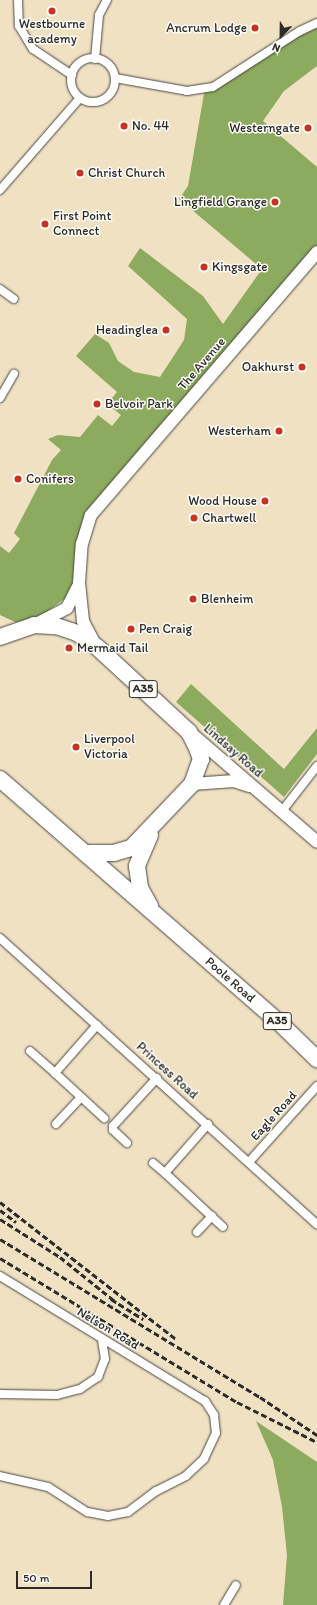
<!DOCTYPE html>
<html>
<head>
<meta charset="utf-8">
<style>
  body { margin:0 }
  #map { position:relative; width:317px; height:1605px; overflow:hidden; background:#f0e1c3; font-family:Itim,sans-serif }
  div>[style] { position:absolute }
  .forest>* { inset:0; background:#8cab5e }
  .roads { filter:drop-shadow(0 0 1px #494642) drop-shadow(0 0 1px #494642) }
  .street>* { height:8px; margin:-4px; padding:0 4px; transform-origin:4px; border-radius:4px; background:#fff }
  .street>.ring { margin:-4px; padding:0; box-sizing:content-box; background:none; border:8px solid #fff; border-radius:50% }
  .secondary>* { height:12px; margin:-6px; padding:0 6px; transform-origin:6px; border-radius:6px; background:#fff }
  .highway>* { height:16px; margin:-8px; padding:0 8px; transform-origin:8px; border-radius:8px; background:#fff }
  .rail>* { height:3px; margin-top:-1.5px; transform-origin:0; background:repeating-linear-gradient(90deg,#2b2b2b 0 6px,transparent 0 9px) }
  .dots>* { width:11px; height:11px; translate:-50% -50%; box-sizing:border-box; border:2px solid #fdfcf7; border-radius:50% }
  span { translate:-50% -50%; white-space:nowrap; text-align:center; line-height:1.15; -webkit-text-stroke:3px #fdfcf7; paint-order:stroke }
  .shield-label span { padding:1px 3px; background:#fdfcf7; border:1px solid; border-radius:3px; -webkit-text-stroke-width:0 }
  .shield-label { font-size:12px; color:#2b2b2b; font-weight:700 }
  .poi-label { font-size:13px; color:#2b2b2b }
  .right { translate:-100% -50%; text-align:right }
  .left { translate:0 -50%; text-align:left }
  .street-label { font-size:13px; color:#2b2b2b }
  .north { position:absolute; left:261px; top:16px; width:40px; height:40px; -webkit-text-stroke:3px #fdfcf7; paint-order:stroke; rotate:202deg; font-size:11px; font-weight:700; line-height:16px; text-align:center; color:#2b2b2b }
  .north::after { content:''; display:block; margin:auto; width:14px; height:18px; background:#2b2b2b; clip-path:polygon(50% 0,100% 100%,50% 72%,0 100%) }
  .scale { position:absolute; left:16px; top:1571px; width:76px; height:18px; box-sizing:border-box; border:2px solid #2b2b2b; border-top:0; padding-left:5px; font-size:12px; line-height:14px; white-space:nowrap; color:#2b2b2b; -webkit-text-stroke:3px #fdfcf7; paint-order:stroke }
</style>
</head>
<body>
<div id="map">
  <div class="forest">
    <i style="clip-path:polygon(317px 23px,317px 66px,284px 91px,263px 121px,317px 167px,317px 252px,91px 515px,79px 583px,67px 597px,34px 621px,15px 622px,0 615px,0 546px,9px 553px,20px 539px,14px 533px,52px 460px,61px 450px,48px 439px,58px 435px,80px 437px,98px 415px,112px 426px,121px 415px,107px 404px,117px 392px,76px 356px,95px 334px,109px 343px,118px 361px,134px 372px,160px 377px,184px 340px,187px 319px,128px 266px,140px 248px,203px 296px,223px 324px,262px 269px,179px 199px,188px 186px,205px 88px)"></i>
    <i style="clip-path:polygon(191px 684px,284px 769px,317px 728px,317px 754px,284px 797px,176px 702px)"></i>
    <i style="clip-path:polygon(256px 1421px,317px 1462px,317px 1605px,283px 1605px,287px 1555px,282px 1507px,273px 1460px)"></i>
  </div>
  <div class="roads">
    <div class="street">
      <i style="left:18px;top:0;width:26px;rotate:88deg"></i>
      <i style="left:19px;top:26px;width:27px;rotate:59deg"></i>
      <i style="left:33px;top:49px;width:47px;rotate:33.7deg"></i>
      <i class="ring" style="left:71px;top:58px;width:36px;height:36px"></i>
      <i style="left:95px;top:59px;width:44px;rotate:-84.8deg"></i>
      <i style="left:99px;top:15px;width:17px;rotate:-62deg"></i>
      <i style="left:115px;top:78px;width:73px;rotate:10.2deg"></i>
      <i style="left:187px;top:91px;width:26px;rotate:-9deg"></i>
      <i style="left:213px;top:87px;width:103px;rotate:-32.8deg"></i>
      <i style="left:300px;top:31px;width:19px;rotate:-25deg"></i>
      <i style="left:0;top:190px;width:122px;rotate:-49deg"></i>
      <i style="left:0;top:289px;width:17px;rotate:36deg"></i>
      <i style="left:0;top:398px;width:28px;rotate:-60deg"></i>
      <i style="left:282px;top:811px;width:57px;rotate:-52.1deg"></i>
      <i style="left:0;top:938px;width:427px;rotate:42.1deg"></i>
      <i style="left:97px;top:1025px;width:64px;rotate:131.2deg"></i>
      <i style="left:55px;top:1073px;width:67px;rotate:42.6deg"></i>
      <i style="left:30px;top:1051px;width:33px;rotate:41deg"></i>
      <i style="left:56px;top:1124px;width:35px;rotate:-47deg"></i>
      <i style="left:208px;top:1124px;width:65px;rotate:131.3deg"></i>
      <i style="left:165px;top:1173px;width:79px;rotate:43deg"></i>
      <i style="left:127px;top:1143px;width:19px;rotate:-137deg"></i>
      <i style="left:113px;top:1130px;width:4px;rotate:-90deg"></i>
      <i style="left:113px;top:1126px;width:65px;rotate:-47.5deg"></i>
      <i style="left:249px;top:1162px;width:102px;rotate:-48.2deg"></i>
      <i style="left:153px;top:1163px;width:16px;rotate:40deg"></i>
      <i style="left:197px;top:1232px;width:22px;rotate:-47deg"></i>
      <i style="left:0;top:1276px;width:240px;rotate:31.4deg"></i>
      <i style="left:205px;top:1401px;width:17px;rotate:57deg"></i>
      <i style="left:214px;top:1415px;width:18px;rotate:84deg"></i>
      <i style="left:216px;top:1433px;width:29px;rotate:115deg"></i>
      <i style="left:204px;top:1459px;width:25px;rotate:137deg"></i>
      <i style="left:186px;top:1476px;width:34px;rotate:153deg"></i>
      <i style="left:156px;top:1491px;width:35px;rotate:143deg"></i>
      <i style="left:128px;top:1512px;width:20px;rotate:169deg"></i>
      <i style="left:108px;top:1516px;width:21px;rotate:-169deg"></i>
      <i style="left:87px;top:1512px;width:46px;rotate:-147.3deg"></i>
      <i style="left:48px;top:1487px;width:49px;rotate:-167.1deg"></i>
      <i style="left:0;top:1394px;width:57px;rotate:1deg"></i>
      <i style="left:57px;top:1395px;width:24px;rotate:-15deg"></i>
      <i style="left:80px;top:1389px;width:22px;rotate:-34deg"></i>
      <i style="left:98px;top:1377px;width:19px;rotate:-69deg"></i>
      <i style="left:105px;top:1359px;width:19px;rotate:-99deg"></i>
      <i style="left:224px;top:1605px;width:23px;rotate:-59deg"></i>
    </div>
    <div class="secondary">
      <i style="left:34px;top:625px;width:37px;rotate:-27deg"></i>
      <i style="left:67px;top:608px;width:25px;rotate:-63deg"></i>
      <i style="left:95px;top:644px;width:26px;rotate:-118deg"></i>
      <i style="left:83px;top:621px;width:38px;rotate:-96deg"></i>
      <i style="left:79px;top:583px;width:39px;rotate:-86deg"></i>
      <i style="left:82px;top:544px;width:30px;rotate:-73deg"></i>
      <i style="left:91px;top:515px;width:347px;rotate:-49.3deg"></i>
      <i style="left:192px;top:734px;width:165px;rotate:40.8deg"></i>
      <i style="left:192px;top:784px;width:42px;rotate:-4.1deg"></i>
      <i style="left:234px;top:781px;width:16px;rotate:18deg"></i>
    </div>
    <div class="highway">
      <i style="left:0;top:637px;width:36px;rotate:-19deg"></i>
      <i style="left:34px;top:625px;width:22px;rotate:3deg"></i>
      <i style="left:56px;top:626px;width:22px;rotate:18deg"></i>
      <i style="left:77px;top:633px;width:24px;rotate:35deg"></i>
      <i style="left:97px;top:647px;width:125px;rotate:42.7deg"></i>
      <i style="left:189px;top:732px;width:18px;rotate:63deg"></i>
      <i style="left:197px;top:748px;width:12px;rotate:70deg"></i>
      <i style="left:201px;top:759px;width:27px;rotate:110deg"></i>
      <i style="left:192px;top:784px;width:88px;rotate:133.6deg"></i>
      <i style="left:131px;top:848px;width:18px;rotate:164deg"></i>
      <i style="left:114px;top:853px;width:29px;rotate:180deg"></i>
      <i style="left:0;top:779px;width:378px;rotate:41.1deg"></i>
      <i style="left:285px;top:1028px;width:45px;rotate:44.1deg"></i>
      <i style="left:150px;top:835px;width:34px;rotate:113deg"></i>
      <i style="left:137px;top:866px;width:22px;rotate:82deg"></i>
      <i style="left:140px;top:888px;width:21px;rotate:61deg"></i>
    </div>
  </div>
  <div class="rail">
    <i style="left:0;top:1202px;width:224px;rotate:37.9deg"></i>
    <i style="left:0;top:1210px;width:20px;rotate:37deg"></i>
    <i style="left:0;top:1219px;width:71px;rotate:32.3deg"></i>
    <i style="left:60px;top:1257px;width:72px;rotate:38.8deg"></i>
    <i style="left:0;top:1239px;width:304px;rotate:31.3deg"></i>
    <i style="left:260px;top:1397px;width:69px;rotate:33.7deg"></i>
    <i style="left:0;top:1258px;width:277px;rotate:31.3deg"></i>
    <i style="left:237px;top:1402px;width:89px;rotate:26.6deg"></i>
    <i style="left:111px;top:1299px;width:38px;rotate:32deg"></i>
  </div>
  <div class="dots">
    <i style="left:52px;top:11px;background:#c8321e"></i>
    <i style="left:255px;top:28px;background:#c8321e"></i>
    <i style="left:124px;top:126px;background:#c8321e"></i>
    <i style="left:308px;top:128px;background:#c8321e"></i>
    <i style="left:80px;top:173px;background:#c8321e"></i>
    <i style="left:275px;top:202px;background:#c8321e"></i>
    <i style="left:45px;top:224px;background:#c8321e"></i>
    <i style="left:204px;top:267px;background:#c8321e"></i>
    <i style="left:166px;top:330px;background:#c8321e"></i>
    <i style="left:302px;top:367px;background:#c8321e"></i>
    <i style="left:97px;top:404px;background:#c8321e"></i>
    <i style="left:279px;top:431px;background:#c8321e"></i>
    <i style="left:18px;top:479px;background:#c8321e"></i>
    <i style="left:265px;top:501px;background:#c8321e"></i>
    <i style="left:194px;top:518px;background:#c8321e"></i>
    <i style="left:193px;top:599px;background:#c8321e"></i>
    <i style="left:131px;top:629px;background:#c8321e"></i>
    <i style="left:69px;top:648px;background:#c8321e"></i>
    <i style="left:76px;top:747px;background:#c8321e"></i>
  </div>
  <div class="shield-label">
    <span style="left:143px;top:689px">A35</span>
    <span style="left:277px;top:1021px">A35</span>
  </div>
  <div class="poi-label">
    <span style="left:52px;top:32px">Westbourne<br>academy</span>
    <span class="right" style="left:247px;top:28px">Ancrum Lodge</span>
    <span class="left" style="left:132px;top:126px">No. 44</span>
    <span class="right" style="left:300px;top:128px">Westerngate</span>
    <span class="left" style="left:88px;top:173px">Christ Church</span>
    <span class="right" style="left:267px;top:202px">Lingfield Grange</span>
    <span class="left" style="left:53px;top:224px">First Point<br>Connect</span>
    <span class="left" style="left:212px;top:267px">Kingsgate</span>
    <span class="right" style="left:158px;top:330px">Headinglea</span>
    <span class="right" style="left:294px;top:367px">Oakhurst</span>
    <span class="left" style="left:105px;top:404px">Belvoir Park</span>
    <span class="right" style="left:271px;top:431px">Westerham</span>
    <span class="left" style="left:26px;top:479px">Conifers</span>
    <span class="right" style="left:257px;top:501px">Wood House</span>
    <span class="left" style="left:202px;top:518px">Chartwell</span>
    <span class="left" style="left:201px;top:599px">Blenheim</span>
    <span class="left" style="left:139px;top:629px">Pen Craig</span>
    <span class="left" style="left:77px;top:648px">Mermaid Tail</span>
    <span class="left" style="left:84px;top:747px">Liverpool<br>Victoria</span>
  </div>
  <div class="street-label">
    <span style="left:202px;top:364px;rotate:-49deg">The Avenue</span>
    <span style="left:233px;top:751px;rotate:41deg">Lindsay Road</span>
    <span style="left:230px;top:980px;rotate:41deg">Poole Road</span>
    <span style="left:167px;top:1071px;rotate:42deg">Princess Road</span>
    <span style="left:274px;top:1116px;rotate:-48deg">Eagle Road</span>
    <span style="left:108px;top:1329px;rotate:31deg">Nelson Road</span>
  </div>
  <div class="north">N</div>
  <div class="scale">50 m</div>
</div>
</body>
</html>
